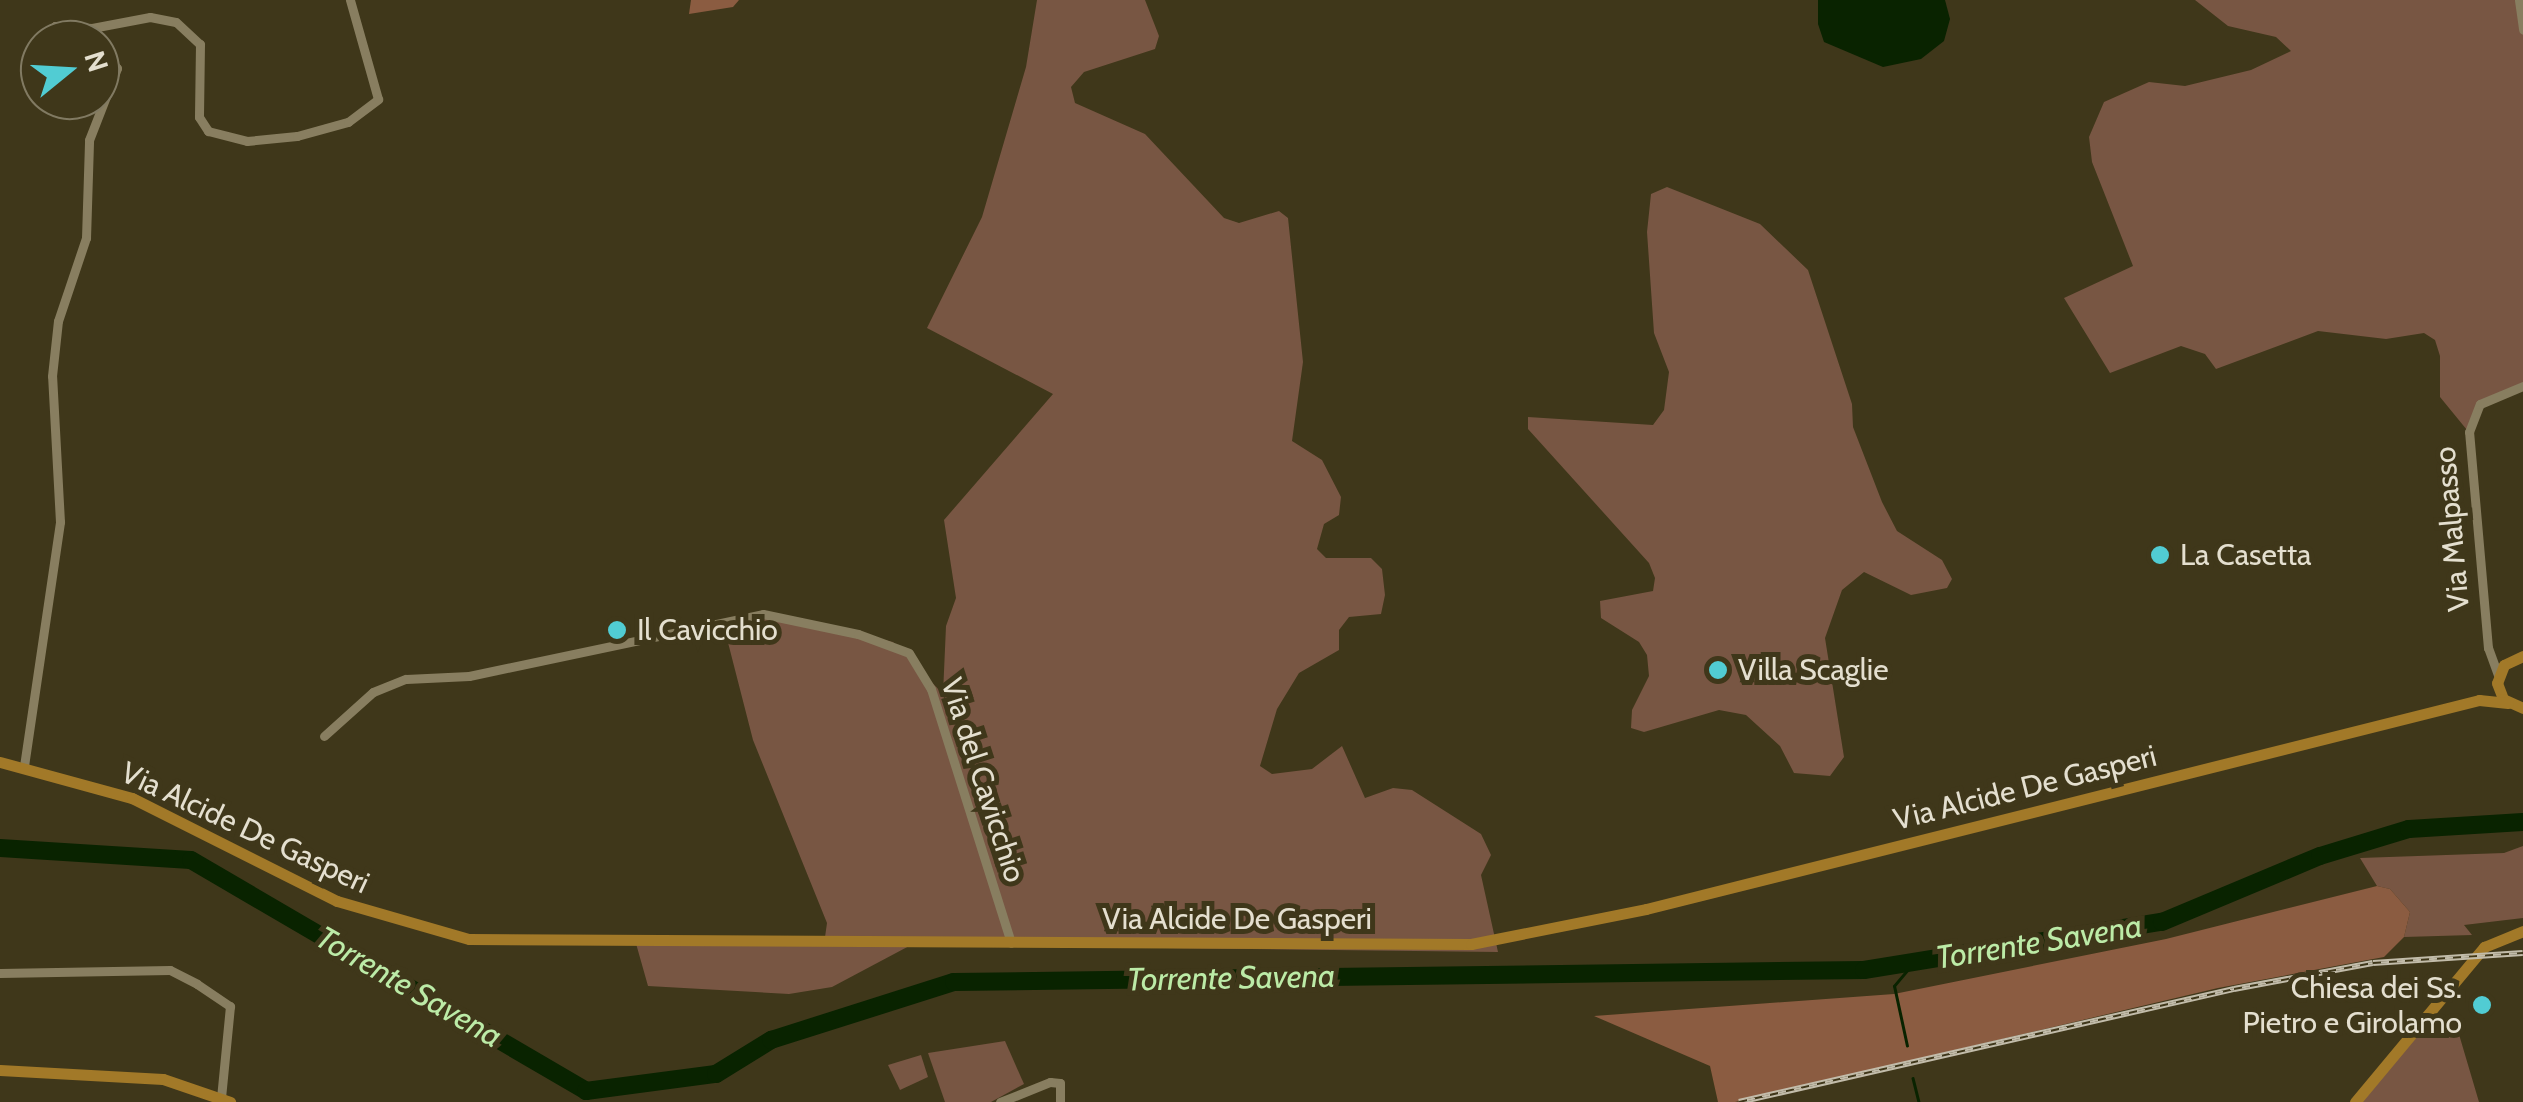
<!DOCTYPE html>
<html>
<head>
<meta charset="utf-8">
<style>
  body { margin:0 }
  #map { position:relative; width:2523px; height:1102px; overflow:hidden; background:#3f371a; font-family:Cabin,sans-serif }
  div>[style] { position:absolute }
  .green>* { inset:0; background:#785643 }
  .forest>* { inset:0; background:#8b5c41 }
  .water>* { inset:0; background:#092300 }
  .stream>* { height:2.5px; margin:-1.25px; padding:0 1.25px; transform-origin:1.25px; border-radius:1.25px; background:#092300 }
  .river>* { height:18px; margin:-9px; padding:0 9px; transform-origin:9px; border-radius:9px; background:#092300 }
  .minor>* { height:9px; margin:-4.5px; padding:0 4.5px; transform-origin:4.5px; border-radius:4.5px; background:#887e60 }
  .major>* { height:11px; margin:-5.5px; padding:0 5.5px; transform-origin:5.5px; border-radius:5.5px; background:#a27928 }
  .rail>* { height:6px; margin-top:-3px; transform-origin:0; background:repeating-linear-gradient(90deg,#3f371a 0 8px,#c2bcaa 0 16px); box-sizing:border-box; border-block:2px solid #c2bcaa }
  .dots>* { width:28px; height:28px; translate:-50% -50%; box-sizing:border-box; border:5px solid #3f371a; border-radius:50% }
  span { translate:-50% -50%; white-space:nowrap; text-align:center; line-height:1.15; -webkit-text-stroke:10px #3f371a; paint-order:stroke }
  .street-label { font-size:30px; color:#e4dfcf }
  .poi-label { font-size:30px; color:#e4dfcf }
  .left { translate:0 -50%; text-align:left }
  .right { translate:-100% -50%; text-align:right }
  .water-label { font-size:32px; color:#bceba7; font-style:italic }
  .north { position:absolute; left:20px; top:20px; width:100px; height:100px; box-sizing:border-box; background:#3f371a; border:2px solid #817a62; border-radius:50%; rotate:72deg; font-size:28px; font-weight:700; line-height:40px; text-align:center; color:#e4dfcf }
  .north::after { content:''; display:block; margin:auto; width:35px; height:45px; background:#51ccd3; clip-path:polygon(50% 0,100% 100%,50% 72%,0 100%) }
</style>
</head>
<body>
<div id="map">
  <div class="green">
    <i style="clip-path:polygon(1037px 0,1145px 0,1159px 36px,1155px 49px,1084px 72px,1071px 87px,1075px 103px,1145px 134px,1224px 218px,1239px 223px,1279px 211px,1288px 218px,1303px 362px,1292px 441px,1322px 460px,1341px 497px,1339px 515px,1324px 524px,1317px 549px,1326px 558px,1371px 558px,1382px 569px,1385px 595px,1381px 614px,1349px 617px,1339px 630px,1339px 650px,1299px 673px,1277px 709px,1260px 766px,1272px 774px,1312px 769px,1342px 746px,1365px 798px,1393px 788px,1412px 790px,1481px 834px,1491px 855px,1481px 875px,1498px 952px,911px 945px,832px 987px,789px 994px,648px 986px,635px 940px,825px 937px,827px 923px,753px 740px,724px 627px,778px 616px,893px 642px,943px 694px,946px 626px,956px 598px,944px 520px,1053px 394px,927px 328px,982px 217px,1026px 67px)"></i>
    <i style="clip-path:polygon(2195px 0,2523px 0,2523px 390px,2484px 407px,2467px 430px,2440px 397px,2440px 356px,2435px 340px,2424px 333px,2386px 339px,2318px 331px,2216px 369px,2205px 354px,2181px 346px,2110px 373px,2064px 298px,2133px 266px,2092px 162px,2089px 137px,2104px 102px,2149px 82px,2185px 86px,2251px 70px,2291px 51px,2276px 37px,2228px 26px)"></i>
    <i style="clip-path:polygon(1667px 187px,1760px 224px,1808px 270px,1852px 404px,1853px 427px,1882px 502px,1897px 531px,1942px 560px,1952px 579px,1947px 588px,1911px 595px,1864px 572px,1842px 590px,1825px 638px,1844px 757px,1830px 776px,1794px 773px,1780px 746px,1746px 715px,1719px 710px,1644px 732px,1631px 728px,1632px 710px,1649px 676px,1647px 655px,1639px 642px,1601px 618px,1600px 601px,1653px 591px,1655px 578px,1649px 563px,1528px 429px,1528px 417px,1653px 425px,1664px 410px,1669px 372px,1654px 333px,1647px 232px,1651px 194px)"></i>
    <i style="clip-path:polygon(2523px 846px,2523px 918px,2464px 925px,2472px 935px,2404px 937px,2410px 912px,2390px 889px,2377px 886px,2360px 858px,2504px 853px)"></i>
    <i style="clip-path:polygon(2430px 1020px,2433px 1033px,2458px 1031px,2479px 1102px,2354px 1102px)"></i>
    <i style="clip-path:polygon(1005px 1041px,1024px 1084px,991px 1102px,945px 1102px,928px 1053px)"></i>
    <i style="clip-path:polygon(921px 1055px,928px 1077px,900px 1090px,888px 1065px)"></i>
  </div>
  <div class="forest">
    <i style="clip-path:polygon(691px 0,739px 0,733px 7px,689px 14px)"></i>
    <i style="clip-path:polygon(2377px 886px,2390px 889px,2410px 912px,2404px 937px,2384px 957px,2218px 988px,1735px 1102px,1718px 1102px,1710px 1066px,1594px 1016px,1894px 994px,2166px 939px)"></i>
  </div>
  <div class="water">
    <i style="clip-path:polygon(1945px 0,1950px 19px,1944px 41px,1921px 59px,1883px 67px,1824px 42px,1818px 24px,1818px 0)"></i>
  </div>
  <div class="stream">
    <i style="left:1907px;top:1046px;width:61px;rotate:-102.2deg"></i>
    <i style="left:1894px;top:986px;width:33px;rotate:-50deg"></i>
    <i style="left:1913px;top:1078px;width:25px;rotate:76deg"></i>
  </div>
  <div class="river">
    <i style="left:0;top:848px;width:191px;rotate:3.6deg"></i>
    <i style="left:191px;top:860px;width:458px;rotate:30.3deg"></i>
    <i style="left:586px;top:1091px;width:131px;rotate:-7.5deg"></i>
    <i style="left:716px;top:1074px;width:65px;rotate:-31.7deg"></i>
    <i style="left:771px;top:1040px;width:192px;rotate:-17.6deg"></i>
    <i style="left:954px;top:982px;width:910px;rotate:-0.76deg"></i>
    <i style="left:1864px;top:970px;width:302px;rotate:-9.2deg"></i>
    <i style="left:2162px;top:922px;width:171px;rotate:-22.7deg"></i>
    <i style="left:2320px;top:856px;width:93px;rotate:-16.9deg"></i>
    <i style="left:2409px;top:829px;width:114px;rotate:-3.5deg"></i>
  </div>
  <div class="minor">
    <i style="left:2519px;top:0;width:30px;rotate:82deg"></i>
    <i style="left:60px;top:40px;width:15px;rotate:-110deg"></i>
    <i style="left:55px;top:26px;width:37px;rotate:3deg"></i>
    <i style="left:92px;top:28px;width:59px;rotate:-10.7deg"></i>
    <i style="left:150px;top:17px;width:26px;rotate:11deg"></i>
    <i style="left:176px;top:22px;width:33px;rotate:43deg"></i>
    <i style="left:200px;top:44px;width:73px;rotate:90.8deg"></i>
    <i style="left:199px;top:117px;width:17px;rotate:57deg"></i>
    <i style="left:208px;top:131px;width:40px;rotate:14.4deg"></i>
    <i style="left:247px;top:141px;width:50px;rotate:-5.7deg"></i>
    <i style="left:297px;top:136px;width:53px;rotate:-15.4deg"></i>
    <i style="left:348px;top:122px;width:38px;rotate:-37deg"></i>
    <i style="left:378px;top:99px;width:103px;rotate:-105.8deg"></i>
    <i style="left:2498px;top:675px;width:29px;rotate:-110deg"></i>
    <i style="left:2488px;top:648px;width:217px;rotate:-95deg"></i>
    <i style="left:2469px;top:432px;width:30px;rotate:-69deg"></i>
    <i style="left:2480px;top:404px;width:47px;rotate:-22.7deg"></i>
    <i style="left:324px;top:736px;width:66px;rotate:-41.9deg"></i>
    <i style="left:373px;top:692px;width:35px;rotate:-22deg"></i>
    <i style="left:406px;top:679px;width:63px;rotate:-2.7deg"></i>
    <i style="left:469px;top:676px;width:300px;rotate:-11.9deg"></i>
    <i style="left:763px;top:614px;width:97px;rotate:11.9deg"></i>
    <i style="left:858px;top:634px;width:54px;rotate:20.4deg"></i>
    <i style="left:909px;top:653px;width:42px;rotate:58.6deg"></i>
    <i style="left:931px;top:689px;width:266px;rotate:72.5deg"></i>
    <i style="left:24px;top:766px;width:247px;rotate:-81.6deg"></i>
    <i style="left:60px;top:522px;width:146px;rotate:-93.1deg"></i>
    <i style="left:52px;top:376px;width:55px;rotate:-83.8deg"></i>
    <i style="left:58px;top:321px;width:88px;rotate:-71.4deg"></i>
    <i style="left:86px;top:238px;width:98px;rotate:-88.2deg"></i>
    <i style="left:89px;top:140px;width:77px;rotate:-68.7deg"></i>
    <i style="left:117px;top:68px;width:23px;rotate:-139deg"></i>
    <i style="left:0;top:973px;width:170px;rotate:-1deg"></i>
    <i style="left:170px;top:970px;width:30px;rotate:27deg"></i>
    <i style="left:197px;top:984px;width:40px;rotate:34deg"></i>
    <i style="left:230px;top:1006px;width:91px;rotate:95.6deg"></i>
    <i style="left:1000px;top:1102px;width:54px;rotate:-21.8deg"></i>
    <i style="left:1050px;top:1082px;width:10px;rotate:6deg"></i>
    <i style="left:1060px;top:1083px;width:19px;rotate:90deg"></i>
  </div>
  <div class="major">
    <i style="left:2523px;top:656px;width:21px;rotate:155deg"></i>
    <i style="left:2504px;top:665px;width:19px;rotate:111deg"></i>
    <i style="left:2497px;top:683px;width:17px;rotate:69deg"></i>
    <i style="left:2503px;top:699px;width:22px;rotate:24deg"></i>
    <i style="left:0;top:762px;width:137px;rotate:15.3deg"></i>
    <i style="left:132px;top:798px;width:229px;rotate:26.7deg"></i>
    <i style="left:337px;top:901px;width:137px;rotate:16.1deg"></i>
    <i style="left:469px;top:939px;width:1002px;rotate:0.29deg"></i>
    <i style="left:1471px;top:944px;width:178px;rotate:-11.3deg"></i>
    <i style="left:1646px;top:909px;width:859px;rotate:-14.08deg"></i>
    <i style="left:2479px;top:700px;width:29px;rotate:6deg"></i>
    <i style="left:0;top:1070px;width:163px;rotate:3.2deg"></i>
    <i style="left:163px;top:1079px;width:71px;rotate:18.9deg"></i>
    <i style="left:2355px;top:1102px;width:202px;rotate:-50.2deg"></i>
    <i style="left:2484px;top:947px;width:42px;rotate:-22.3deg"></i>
  </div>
  <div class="rail">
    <i style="left:1739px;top:1102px;width:508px;rotate:-12.86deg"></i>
    <i style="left:2234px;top:989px;width:141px;rotate:-10.6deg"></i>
    <i style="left:2373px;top:963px;width:150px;rotate:-3.8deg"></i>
  </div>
  <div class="dots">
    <i style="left:2160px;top:555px;background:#51ccd3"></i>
    <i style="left:617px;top:630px;background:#51ccd3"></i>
    <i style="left:1718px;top:670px;background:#51ccd3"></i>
    <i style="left:2482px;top:1005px;background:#51ccd3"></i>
  </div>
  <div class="street-label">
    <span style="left:2452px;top:529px;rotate:-95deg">Via Malpasso</span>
    <span style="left:983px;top:780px;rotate:72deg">Via del Cavicchio</span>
    <span style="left:2025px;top:788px;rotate:-14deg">Via Alcide De Gasperi</span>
    <span style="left:245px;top:828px;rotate:25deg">Via Alcide De Gasperi</span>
    <span style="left:1237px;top:919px">Via Alcide De Gasperi</span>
  </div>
  <div class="poi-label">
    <span class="left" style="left:2180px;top:555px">La Casetta</span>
    <span class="left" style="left:637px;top:630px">Il Cavicchio</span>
    <span class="left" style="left:1738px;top:670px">Villa Scaglie</span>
    <span class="right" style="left:2462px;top:1005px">Chiesa dei Ss.<br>Pietro e Girolamo</span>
  </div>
  <div class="water-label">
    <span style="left:2039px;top:942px;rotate:-9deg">Torrente Savena</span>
    <span style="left:1231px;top:978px;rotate:-1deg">Torrente Savena</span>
    <span style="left:409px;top:987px;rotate:30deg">Torrente Savena</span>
  </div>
  <div class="north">N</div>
</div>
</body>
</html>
